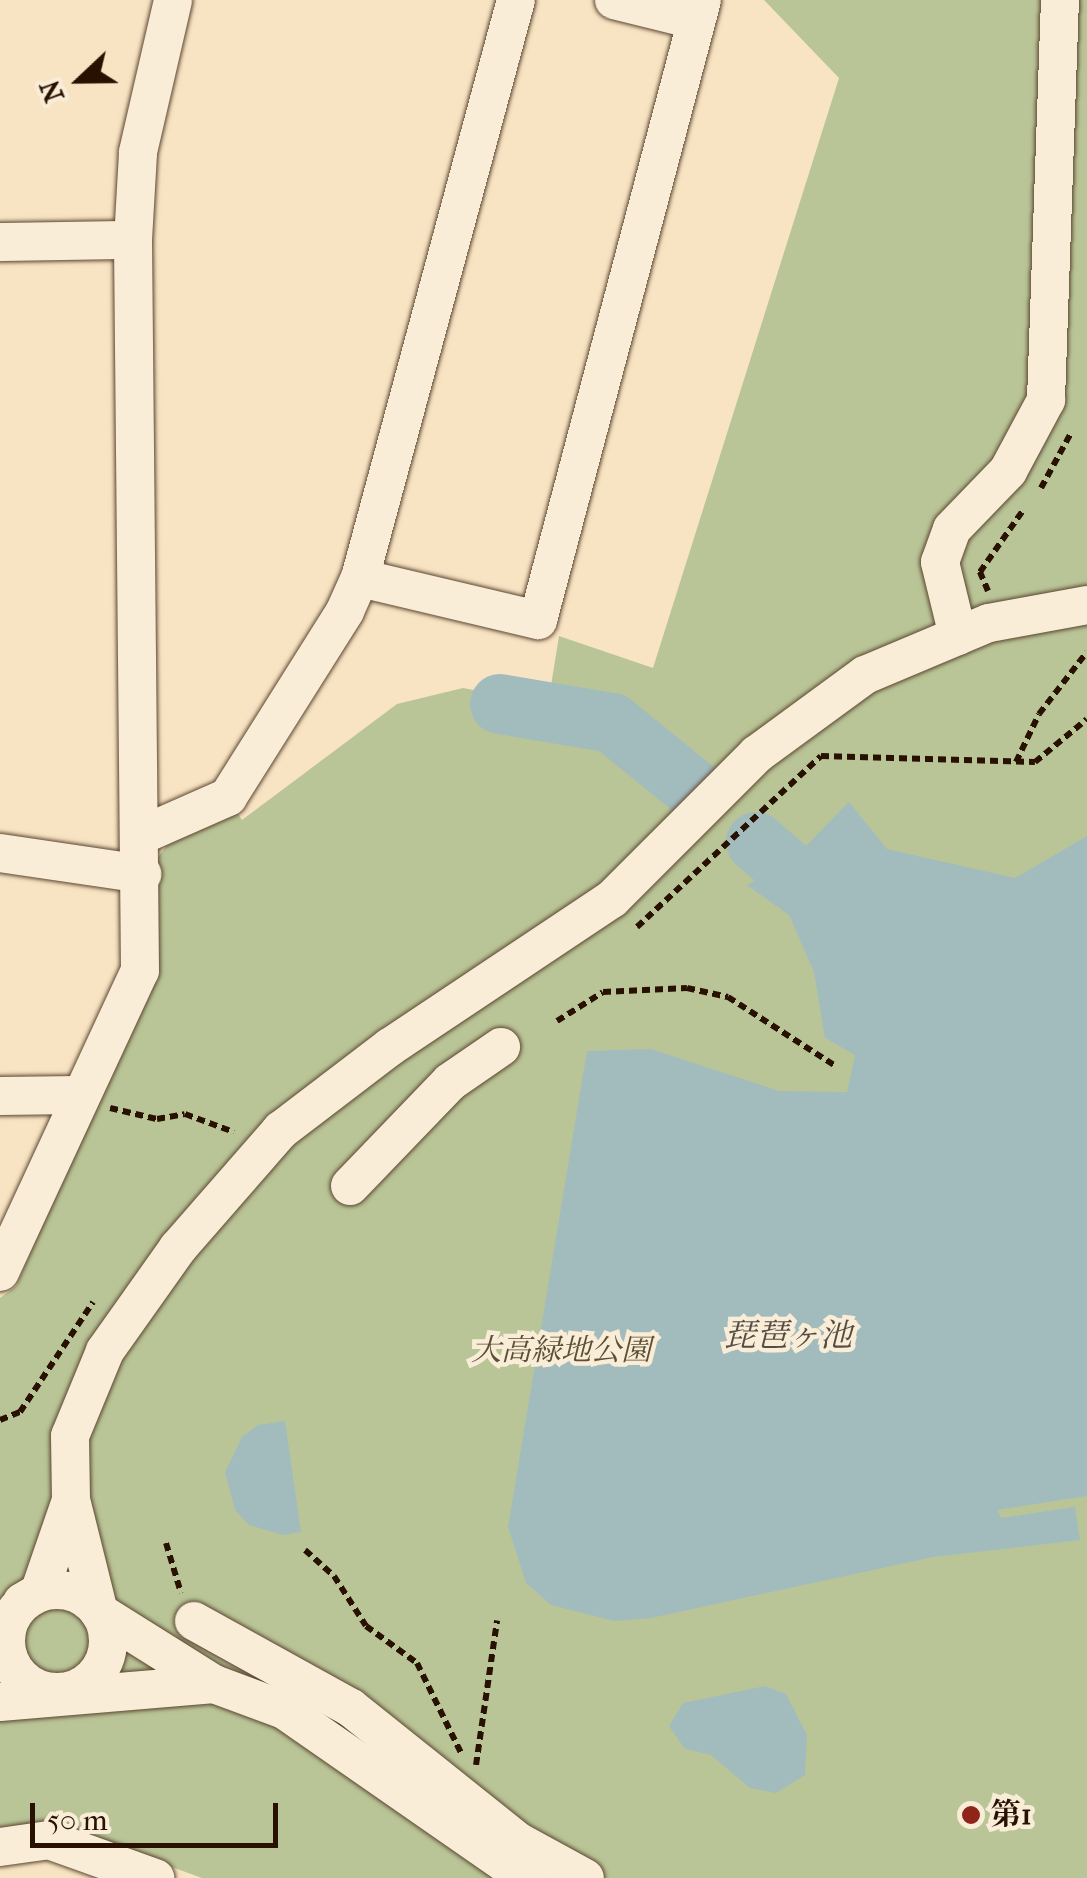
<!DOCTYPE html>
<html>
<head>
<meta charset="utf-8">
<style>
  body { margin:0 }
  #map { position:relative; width:1087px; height:1878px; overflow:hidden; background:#f8e4c3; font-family:"IM FELL French Canon","Noto Serif JP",serif }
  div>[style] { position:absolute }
  .green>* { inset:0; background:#b9c597 }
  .water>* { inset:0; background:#a2bcbe }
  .river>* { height:60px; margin:-30px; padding:0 30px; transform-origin:30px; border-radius:30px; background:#a2bcbe }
  .path>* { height:6px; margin-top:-3px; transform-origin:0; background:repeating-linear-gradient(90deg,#281100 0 8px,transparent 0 13px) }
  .roads { filter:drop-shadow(0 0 2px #5c4631) drop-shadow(0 0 2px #5c4631) }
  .minor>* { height:38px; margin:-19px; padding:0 19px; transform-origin:19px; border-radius:19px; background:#faedd8 }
  .minor>.ring { margin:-19px; padding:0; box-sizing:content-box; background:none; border:38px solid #faedd8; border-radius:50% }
  .dots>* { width:28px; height:28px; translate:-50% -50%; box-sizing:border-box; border:5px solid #faedd8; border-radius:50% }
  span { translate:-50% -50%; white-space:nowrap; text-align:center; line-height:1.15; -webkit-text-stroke:9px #faedd8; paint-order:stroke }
  .park-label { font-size:30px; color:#5b5035; font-style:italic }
  .poi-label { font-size:30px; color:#281100; font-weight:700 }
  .left { translate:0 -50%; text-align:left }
  .water-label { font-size:32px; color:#534d42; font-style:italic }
  .north { position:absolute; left:30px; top:30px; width:100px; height:100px; -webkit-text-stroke:8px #faedd8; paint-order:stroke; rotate:248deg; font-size:28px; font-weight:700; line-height:40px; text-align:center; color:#281100 }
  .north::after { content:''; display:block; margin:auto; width:35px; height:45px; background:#281100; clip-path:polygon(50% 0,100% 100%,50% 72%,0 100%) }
  .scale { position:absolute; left:30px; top:1803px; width:248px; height:45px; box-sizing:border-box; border:5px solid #281100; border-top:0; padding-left:12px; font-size:30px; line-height:35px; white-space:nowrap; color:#281100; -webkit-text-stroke:8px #faedd8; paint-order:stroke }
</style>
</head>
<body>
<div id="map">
  <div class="green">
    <i style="clip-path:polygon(764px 0,1087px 0,1087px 1878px,202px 1878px,50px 1823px,0 1831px,0 1298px,16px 1286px,94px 1107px,157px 859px,174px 835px,232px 805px,242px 820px,397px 704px,463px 688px,548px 704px,559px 636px,653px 668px,839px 78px)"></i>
  </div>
  <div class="water">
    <i style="clip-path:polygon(849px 802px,887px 849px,1015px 878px,1087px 836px,1087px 1496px,997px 1510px,1001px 1518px,1075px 1507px,1080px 1540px,933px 1557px,651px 1618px,614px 1621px,551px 1605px,526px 1583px,508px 1527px,587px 1051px,651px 1049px,779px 1091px,847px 1092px,855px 1055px,825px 1038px,814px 972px,789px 915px,747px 885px,790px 862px)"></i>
    <i style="clip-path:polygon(285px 1421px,301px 1532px,283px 1535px,249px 1525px,235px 1510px,225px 1472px,242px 1437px,258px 1425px)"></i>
    <i style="clip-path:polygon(765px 1686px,786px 1694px,807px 1735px,805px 1775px,776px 1793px,750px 1788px,711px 1755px,685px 1749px,669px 1726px,683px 1703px)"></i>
  </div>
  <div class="river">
    <i style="left:500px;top:704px;width:114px;rotate:9.6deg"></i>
    <i style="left:612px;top:723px;width:108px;rotate:39deg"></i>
    <i style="left:756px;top:842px;width:37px;rotate:41deg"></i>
  </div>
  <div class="path">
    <i style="left:1041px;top:488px;width:63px;rotate:-61.4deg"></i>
    <i style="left:988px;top:591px;width:21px;rotate:-113deg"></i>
    <i style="left:980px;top:572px;width:77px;rotate:-55.1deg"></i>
    <i style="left:1016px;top:762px;width:53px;rotate:-64.4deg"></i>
    <i style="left:1039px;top:714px;width:78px;rotate:-52.3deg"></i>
    <i style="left:637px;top:927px;width:251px;rotate:-42.9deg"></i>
    <i style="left:821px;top:756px;width:214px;rotate:1.6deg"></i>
    <i style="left:1035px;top:762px;width:67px;rotate:-39.6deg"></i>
    <i style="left:557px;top:1021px;width:54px;rotate:-32.2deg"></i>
    <i style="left:603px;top:992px;width:84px;rotate:-2.7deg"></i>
    <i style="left:687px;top:988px;width:42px;rotate:12.4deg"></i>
    <i style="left:728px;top:997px;width:126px;rotate:32.7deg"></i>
    <i style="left:110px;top:1108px;width:48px;rotate:13.2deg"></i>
    <i style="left:157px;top:1119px;width:28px;rotate:-10deg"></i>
    <i style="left:185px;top:1114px;width:52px;rotate:20.2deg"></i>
    <i style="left:0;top:1420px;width:22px;rotate:-22deg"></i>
    <i style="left:20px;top:1412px;width:132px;rotate:-56.4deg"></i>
    <i style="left:166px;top:1543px;width:52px;rotate:73.3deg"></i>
    <i style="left:305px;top:1550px;width:39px;rotate:42deg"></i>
    <i style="left:334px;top:1576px;width:59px;rotate:57.4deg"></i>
    <i style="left:366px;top:1626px;width:63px;rotate:36deg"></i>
    <i style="left:417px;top:1663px;width:102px;rotate:63.9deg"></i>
    <i style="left:476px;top:1765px;width:146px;rotate:-81.7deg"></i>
  </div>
  <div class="roads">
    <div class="minor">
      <i style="left:614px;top:0;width:83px;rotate:13.9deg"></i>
      <i style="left:0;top:242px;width:133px;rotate:-0.9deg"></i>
      <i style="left:360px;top:578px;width:183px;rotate:13.3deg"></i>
      <i style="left:538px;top:620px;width:641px;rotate:-75.18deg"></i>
      <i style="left:958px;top:636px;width:76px;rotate:-103.7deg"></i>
      <i style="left:940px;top:562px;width:35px;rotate:-70deg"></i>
      <i style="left:952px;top:529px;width:81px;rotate:-46deg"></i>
      <i style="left:1008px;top:471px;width:81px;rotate:-61.8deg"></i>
      <i style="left:1046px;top:400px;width:400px;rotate:-88deg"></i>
      <i style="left:142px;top:835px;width:94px;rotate:-23.8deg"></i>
      <i style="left:228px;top:797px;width:220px;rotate:-57.8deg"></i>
      <i style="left:345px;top:611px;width:36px;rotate:-66deg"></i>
      <i style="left:360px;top:578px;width:599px;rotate:-74.9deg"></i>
      <i style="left:0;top:853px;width:144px;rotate:8.4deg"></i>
      <i style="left:0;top:1096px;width:78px;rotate:-0.7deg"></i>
      <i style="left:350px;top:1186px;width:144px;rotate:-46.1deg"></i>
      <i style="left:450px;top:1082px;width:62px;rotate:-34.5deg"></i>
      <i style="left:0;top:1272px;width:332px;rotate:-65.1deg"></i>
      <i style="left:140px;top:971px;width:731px;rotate:-90.55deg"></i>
      <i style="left:133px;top:240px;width:88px;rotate:-86.7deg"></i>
      <i style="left:138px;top:152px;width:156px;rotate:-77deg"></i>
      <i class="ring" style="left:6px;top:1590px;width:64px;height:64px"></i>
      <i style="left:22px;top:1602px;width:19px;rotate:-28deg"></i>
      <i style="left:39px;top:1593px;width:98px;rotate:-71deg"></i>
      <i style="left:194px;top:1621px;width:179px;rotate:29deg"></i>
      <i style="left:351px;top:1708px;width:215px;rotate:38.6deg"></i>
      <i style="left:519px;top:1842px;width:75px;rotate:28.6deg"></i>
      <i style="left:0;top:1702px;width:215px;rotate:-4.8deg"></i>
      <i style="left:0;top:1847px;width:49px;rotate:-8.1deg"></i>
      <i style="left:49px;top:1840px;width:113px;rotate:19.7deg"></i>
      <i style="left:526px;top:1878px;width:295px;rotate:-145.2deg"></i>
      <i style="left:284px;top:1710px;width:75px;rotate:-159.6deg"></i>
      <i style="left:214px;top:1684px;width:136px;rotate:-147.9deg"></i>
      <i style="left:99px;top:1612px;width:115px;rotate:-104deg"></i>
      <i style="left:71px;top:1500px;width:64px;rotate:-90.9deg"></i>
      <i style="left:70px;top:1436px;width:92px;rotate:-67.6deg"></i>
      <i style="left:105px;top:1351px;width:126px;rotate:-54.7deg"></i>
      <i style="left:178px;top:1248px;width:157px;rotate:-48.9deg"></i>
      <i style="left:281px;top:1130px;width:137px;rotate:-37.3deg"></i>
      <i style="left:390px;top:1047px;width:267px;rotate:-33.7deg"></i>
      <i style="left:612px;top:899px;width:205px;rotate:-45deg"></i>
      <i style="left:757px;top:754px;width:134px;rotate:-36.2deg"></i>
      <i style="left:865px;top:675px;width:134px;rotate:-22.8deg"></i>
      <i style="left:989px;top:623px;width:100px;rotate:-10.4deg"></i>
    </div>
  </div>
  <div class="dots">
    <i style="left:971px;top:1815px;background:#8f2418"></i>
  </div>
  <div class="park-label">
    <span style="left:561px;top:1351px">大高緑地公園</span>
  </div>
  <div class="poi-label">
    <span class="left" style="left:991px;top:1815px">第1</span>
  </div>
  <div class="water-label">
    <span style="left:788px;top:1336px">琵琶ヶ池</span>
  </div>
  <div class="north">N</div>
  <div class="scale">50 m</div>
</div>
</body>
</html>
